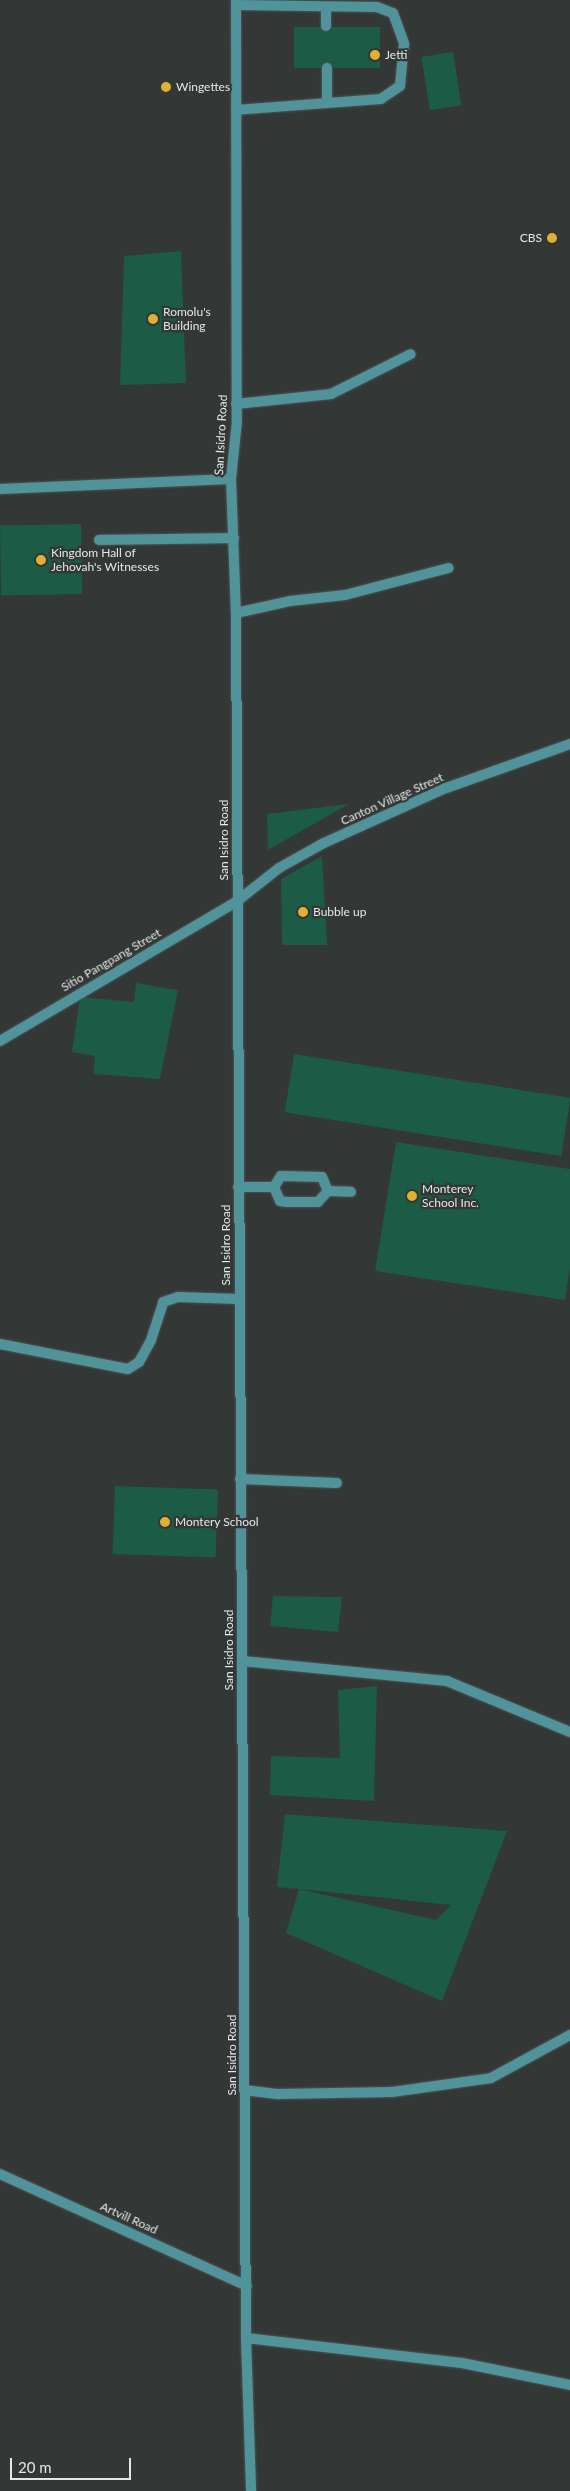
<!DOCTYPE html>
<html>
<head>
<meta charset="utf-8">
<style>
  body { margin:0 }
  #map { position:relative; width:570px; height:2491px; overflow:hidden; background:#333736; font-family:Lato,sans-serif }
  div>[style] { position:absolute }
  .building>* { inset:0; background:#1c5b45; transform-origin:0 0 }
  .roads { filter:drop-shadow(0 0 1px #4f5352) drop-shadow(0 0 1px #4f5352) }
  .service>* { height:10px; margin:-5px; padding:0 5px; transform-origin:5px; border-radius:5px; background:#51939b }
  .minor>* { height:10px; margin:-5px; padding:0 5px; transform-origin:5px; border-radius:5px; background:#51939b }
  .tertiary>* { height:10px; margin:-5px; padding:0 5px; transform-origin:5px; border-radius:5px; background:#51939b }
  .dots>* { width:14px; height:14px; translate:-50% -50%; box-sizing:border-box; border:2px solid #333736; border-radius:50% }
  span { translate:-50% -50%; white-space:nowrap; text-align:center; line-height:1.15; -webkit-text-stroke:4.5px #333736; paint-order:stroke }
  .poi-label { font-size:12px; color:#e4e7e7 }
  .left { translate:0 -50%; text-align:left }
  .right { translate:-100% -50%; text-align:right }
  .street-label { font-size:12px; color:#e4e7e7 }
  .scale { position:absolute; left:10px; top:2458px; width:121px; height:22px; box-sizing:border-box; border:2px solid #e4e7e7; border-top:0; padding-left:6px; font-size:15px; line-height:18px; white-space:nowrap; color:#e4e7e7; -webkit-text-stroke:4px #333736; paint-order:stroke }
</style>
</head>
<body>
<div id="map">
  <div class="building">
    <i style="left:294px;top:27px;width:86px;height:41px"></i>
    <i style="left:453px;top:52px;width:54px;height:32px;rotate:81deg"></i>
    <i style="clip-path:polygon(181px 251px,186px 383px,120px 385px,124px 256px)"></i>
    <i style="left:81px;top:524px;width:70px;height:81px;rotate:89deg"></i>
    <i style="clip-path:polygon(349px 804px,268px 850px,267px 814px)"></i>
    <i style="clip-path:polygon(322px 856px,327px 945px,282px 945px,281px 879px)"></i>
    <i style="clip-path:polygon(136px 983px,178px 990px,160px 1079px,93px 1074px,95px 1056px,72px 1052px,80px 997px,134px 1002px)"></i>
    <i style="left:294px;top:1054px;width:280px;height:59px;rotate:9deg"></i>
    <i style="clip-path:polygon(396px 1142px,570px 1169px,570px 1267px,565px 1300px,375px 1271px)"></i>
    <i style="left:115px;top:1486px;width:103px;height:68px;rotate:2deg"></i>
    <i style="clip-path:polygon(273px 1596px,342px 1597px,338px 1632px,270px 1626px)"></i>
    <i style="clip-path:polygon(377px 1686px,374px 1801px,270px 1795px,271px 1756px,340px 1758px,338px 1690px)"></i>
    <i style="clip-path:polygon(285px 1814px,507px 1831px,442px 2001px,286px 1933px,299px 1889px,436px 1920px,451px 1905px,299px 1889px,277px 1887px)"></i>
  </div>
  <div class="roads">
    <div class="service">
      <i style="left:236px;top:5px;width:141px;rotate:0.8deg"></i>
      <i style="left:377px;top:7px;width:17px;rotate:21deg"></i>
      <i style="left:393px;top:13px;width:33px;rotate:70deg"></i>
      <i style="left:404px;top:44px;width:42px;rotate:95.4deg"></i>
      <i style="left:400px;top:86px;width:23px;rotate:146deg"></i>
      <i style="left:381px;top:99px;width:145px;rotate:175.7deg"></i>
      <i style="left:326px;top:7px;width:19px;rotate:90deg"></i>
      <i style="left:327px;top:68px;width:35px;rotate:90deg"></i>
      <i style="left:0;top:489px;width:231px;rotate:-2.5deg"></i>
      <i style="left:99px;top:540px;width:135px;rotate:-0.8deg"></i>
      <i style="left:238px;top:1187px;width:36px"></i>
      <i style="left:274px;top:1187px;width:13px;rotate:-58deg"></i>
      <i style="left:281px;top:1176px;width:41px;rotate:1.4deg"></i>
      <i style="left:322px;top:1177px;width:15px;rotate:67deg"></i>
      <i style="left:328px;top:1191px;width:23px;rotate:2deg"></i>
      <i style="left:274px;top:1187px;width:15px;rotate:67deg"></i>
      <i style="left:280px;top:1201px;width:7px;rotate:8deg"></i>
      <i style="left:287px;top:1202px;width:31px"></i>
      <i style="left:318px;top:1202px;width:15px;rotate:-48deg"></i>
      <i style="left:240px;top:1479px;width:97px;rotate:2.4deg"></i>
      <i style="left:244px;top:2090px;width:35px;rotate:7deg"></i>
      <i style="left:279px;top:2094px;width:113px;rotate:-1deg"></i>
      <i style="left:392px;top:2092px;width:100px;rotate:-8deg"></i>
      <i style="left:491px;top:2078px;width:90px;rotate:-28.6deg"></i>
    </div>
    <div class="minor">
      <i style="left:236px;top:404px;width:96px;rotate:-6deg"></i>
      <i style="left:331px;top:394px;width:89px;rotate:-26.6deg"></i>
      <i style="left:236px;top:613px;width:55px;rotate:-12.5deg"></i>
      <i style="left:290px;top:601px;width:55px;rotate:-6.2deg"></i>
      <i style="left:345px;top:595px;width:107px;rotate:-14.6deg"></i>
      <i style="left:0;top:1041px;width:274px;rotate:-30.5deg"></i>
      <i style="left:236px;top:902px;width:55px;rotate:-38.3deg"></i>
      <i style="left:279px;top:868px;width:51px;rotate:-29.1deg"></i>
      <i style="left:324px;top:843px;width:134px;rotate:-24.3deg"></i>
      <i style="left:446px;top:788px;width:132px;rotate:-19.5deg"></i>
      <i style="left:0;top:1344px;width:130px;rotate:11.1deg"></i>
      <i style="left:128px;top:1369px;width:13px;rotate:-32deg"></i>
      <i style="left:139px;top:1362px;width:25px;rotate:-61deg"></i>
      <i style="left:151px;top:1340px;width:40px;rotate:-72deg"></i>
      <i style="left:163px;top:1302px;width:16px;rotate:-18deg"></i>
      <i style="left:178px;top:1297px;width:61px;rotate:1.9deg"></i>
      <i style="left:242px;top:1661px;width:206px;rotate:5.6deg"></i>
      <i style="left:447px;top:1681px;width:133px;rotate:22.5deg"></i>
      <i style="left:0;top:2174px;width:271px;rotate:24.4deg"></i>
      <i style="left:246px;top:2338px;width:217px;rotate:6.6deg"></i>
      <i style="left:462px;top:2363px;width:110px;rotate:11.5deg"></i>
    </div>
    <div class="tertiary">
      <i style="left:236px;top:0;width:421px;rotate:89.9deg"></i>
      <i style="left:237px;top:421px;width:58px;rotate:95.9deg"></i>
      <i style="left:231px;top:479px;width:134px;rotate:87.9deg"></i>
      <i style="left:236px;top:613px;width:1725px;rotate:89.67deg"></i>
      <i style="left:246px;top:2338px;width:153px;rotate:88.1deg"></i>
    </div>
  </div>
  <div class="dots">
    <i style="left:375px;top:55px;background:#dfb034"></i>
    <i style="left:166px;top:87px;background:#dfb034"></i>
    <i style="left:552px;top:238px;background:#dfb034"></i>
    <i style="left:153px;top:319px;background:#dfb034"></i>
    <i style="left:41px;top:560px;background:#dfb034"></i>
    <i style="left:303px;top:912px;background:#dfb034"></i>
    <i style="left:412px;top:1196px;background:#dfb034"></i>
    <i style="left:165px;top:1522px;background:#dfb034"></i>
  </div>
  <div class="poi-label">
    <span class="left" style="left:385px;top:55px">Jetti</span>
    <span class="left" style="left:176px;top:87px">Wingettes</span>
    <span class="right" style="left:542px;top:238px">CBS</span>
    <span class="left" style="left:163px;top:319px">Romolu's<br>Building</span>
    <span class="left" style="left:51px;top:560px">Kingdom Hall of<br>Jehovah's Witnesses</span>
    <span class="left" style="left:313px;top:912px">Bubble up</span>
    <span class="left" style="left:422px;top:1196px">Monterey<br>School Inc.</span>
    <span class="left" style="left:175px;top:1522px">Montery School</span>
  </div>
  <div class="street-label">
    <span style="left:221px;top:435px;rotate:-87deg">San Isidro Road</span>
    <span style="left:392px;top:799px;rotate:-24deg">Canton Village Street</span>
    <span style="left:224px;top:840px;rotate:-90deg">San Isidro Road</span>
    <span style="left:111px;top:960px;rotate:-30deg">Sitio Pangpang Street</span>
    <span style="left:226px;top:1245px;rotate:-90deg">San Isidro Road</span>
    <span style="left:229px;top:1650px;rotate:-90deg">San Isidro Road</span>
    <span style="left:232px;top:2055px;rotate:-90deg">San Isidro Road</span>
    <span style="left:129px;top:2218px;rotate:24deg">Artvill Road</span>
  </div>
  <div class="scale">20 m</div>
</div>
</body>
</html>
